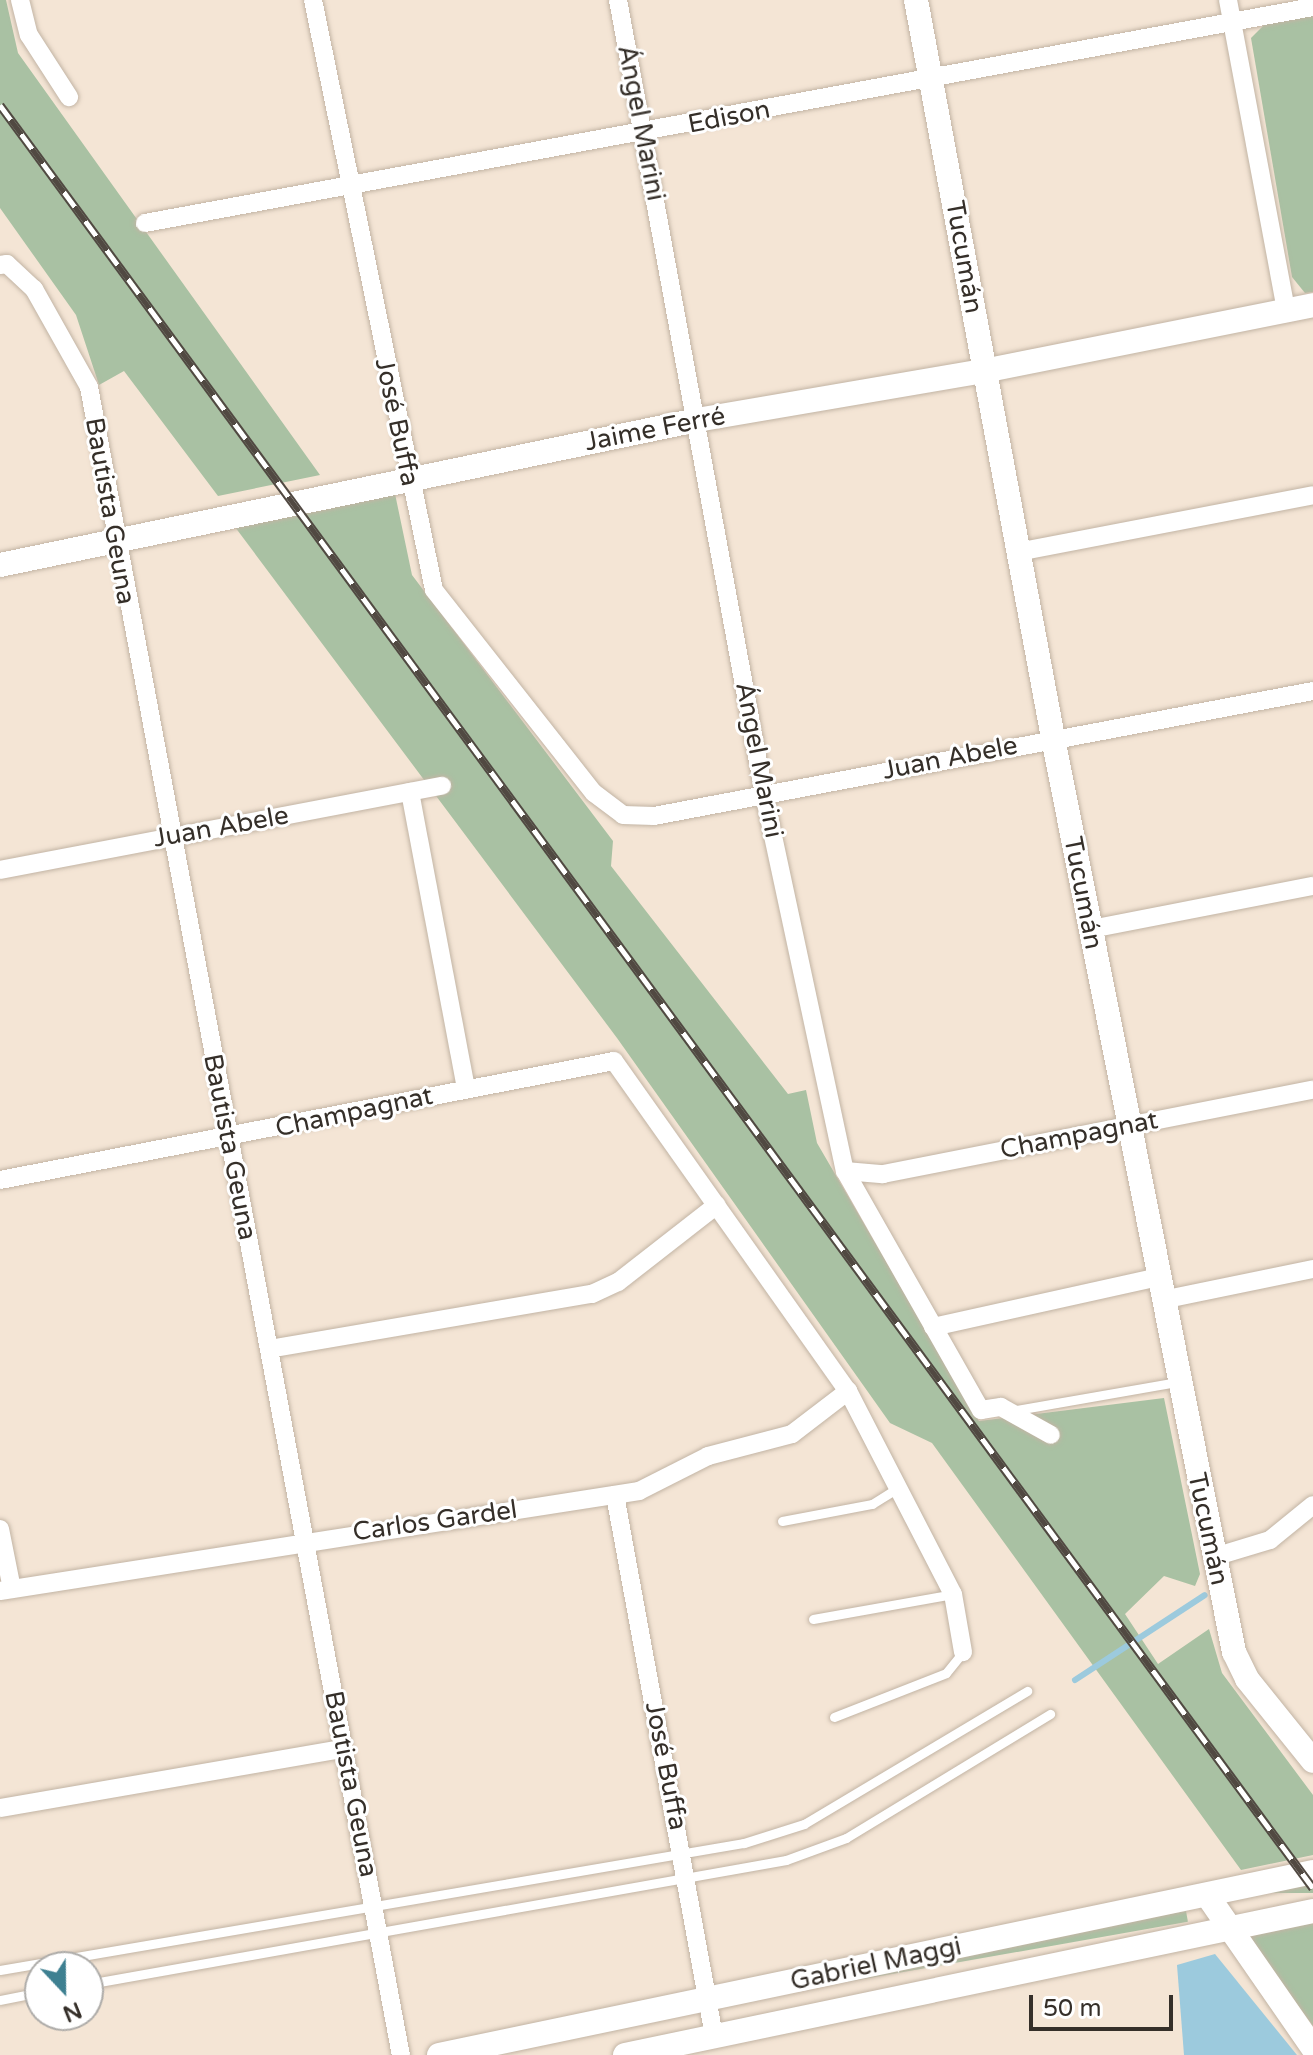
<!DOCTYPE html>
<html>
<head>
<meta charset="utf-8">
<style>
  body { margin:0 }
  #map { position:relative; width:1313px; height:2055px; overflow:hidden; background:#f4e5d5; font-family:"Varela Round",sans-serif }
  div>[style] { position:absolute }
  .green>* { inset:0; background:#a9c1a3; transform-origin:0 0 }
  .water>* { inset:0; background:#9ccadd }
  .stream>* { height:6px; margin:-3px; padding:0 3px; transform-origin:3px; border-radius:3px; background:#9ccadd }
  .roads { filter:drop-shadow(0 0 2px #c2b4a4) drop-shadow(0 0 2px #c2b4a4) }
  .service>* { height:9px; margin:-4.5px; padding:0 4.5px; transform-origin:4.5px; border-radius:4.5px; background:#fff }
  .minor>* { height:18px; margin:-9px; padding:0 9px; transform-origin:9px; border-radius:9px; background:#fff }
  .tertiary>* { height:24px; margin:-12px; padding:0 12px; transform-origin:12px; border-radius:12px; background:#fff }
  .rail>* { height:9px; margin-top:-4.5px; transform-origin:0; background:repeating-linear-gradient(90deg,#fff 0 18px,#514942 0 36px); box-sizing:border-box; border-block:2px solid #514942 }
  span { translate:-50% -50%; white-space:nowrap; text-align:center; line-height:1.15; -webkit-text-stroke:6px #fff; paint-order:stroke }
  .street-label { font-size:26px; color:#352f29 }
  .north { position:absolute; left:24px; top:1951px; width:80px; height:80px; box-sizing:border-box; background:#fff; border:2px solid #aeaca9; border-radius:50%; rotate:158deg; font-size:22px; font-weight:700; line-height:32px; text-align:center; color:#352f29 }
  .north::after { content:''; display:block; margin:auto; width:28px; height:36px; background:#3e8091; clip-path:polygon(50% 0,100% 100%,50% 72%,0 100%) }
  .scale { position:absolute; left:1029px; top:1995px; width:144px; height:36px; box-sizing:border-box; border:4px solid #352f29; border-top:0; padding-left:10px; font-size:24px; line-height:28px; white-space:nowrap; color:#352f29; -webkit-text-stroke:6px #fff; paint-order:stroke }
</style>
</head>
<body>
<div id="map">
  <div class="green">
    <i style="clip-path:polygon(0 0,6px 0,18px 53px,320px 475px,218px 496px,124px 371px,99px 385px,76px 315px,0 208px)"></i>
    <i style="clip-path:polygon(1313px 15px,1313px 292px,1305px 293px,1292px 277px,1251px 38px,1265px 24px)"></i>
    <i style="clip-path:polygon(394px 489px,412px 575px,613px 841px,611px 866px,788px 1094px,806px 1090px,817px 1143px,979px 1421px,1164px 1398px,1200px 1574px,1195px 1586px,1164px 1576px,1125px 1614px,1158px 1664px,1209px 1629px,1222px 1673px,1313px 1795px,1313px 1855px,1241px 1870px,932px 1443px,890px 1423px,617px 1038px,235px 527px)"></i>
    <i style="left:1313px;top:1882px;width:11px;height:85px;rotate:90deg"></i>
    <i style="left:1186px;top:1911px;width:11px;height:348px;rotate:80deg"></i>
    <i style="clip-path:polygon(1313px 1919px,1313px 2026px,1245px 1934px)"></i>
  </div>
  <div class="water">
    <i style="clip-path:polygon(1215px 1954px,1297px 2055px,1184px 2055px,1177px 1965px)"></i>
  </div>
  <div class="stream">
    <i style="left:1075px;top:1680px;width:155px;rotate:-33.2deg"></i>
  </div>
  <div class="roads">
    <div class="service">
      <i style="left:1011px;top:1411px;width:169px;rotate:-9.9deg"></i>
      <i style="left:782px;top:1521px;width:92px;rotate:-10.7deg"></i>
      <i style="left:872px;top:1504px;width:31px;rotate:-32deg"></i>
      <i style="left:813px;top:1619px;width:142px;rotate:-10.1deg"></i>
      <i style="left:834px;top:1717px;width:120px;rotate:-21.4deg"></i>
      <i style="left:946px;top:1673px;width:27px;rotate:-51deg"></i>
      <i style="left:0;top:1970px;width:755px;rotate:-9.69deg"></i>
      <i style="left:744px;top:1843px;width:63px;rotate:-17.6deg"></i>
      <i style="left:804px;top:1824px;width:260px;rotate:-30.8deg"></i>
      <i style="left:88px;top:1984px;width:709px;rotate:-10.07deg"></i>
      <i style="left:786px;top:1860px;width:64px;rotate:-20.1deg"></i>
      <i style="left:846px;top:1838px;width:239px;rotate:-31.3deg"></i>
      <i style="left:0;top:2000px;width:41px;rotate:-11.3deg"></i>
    </div>
    <div class="minor">
      <i style="left:20px;top:0;width:36px;rotate:76deg"></i>
      <i style="left:29px;top:35px;width:74px;rotate:57.2deg"></i>
      <i style="left:313px;top:0;width:602px;rotate:78.41deg"></i>
      <i style="left:434px;top:590px;width:258px;rotate:51.8deg"></i>
      <i style="left:594px;top:793px;width:36px;rotate:37deg"></i>
      <i style="left:623px;top:815px;width:31px;rotate:2deg"></i>
      <i style="left:654px;top:816px;width:671px;rotate:-10.74deg"></i>
      <i style="left:618px;top:0;width:807px;rotate:79.58deg"></i>
      <i style="left:764px;top:794px;width:386px;rotate:77.9deg"></i>
      <i style="left:845px;top:1171px;width:275px;rotate:60.4deg"></i>
      <i style="left:981px;top:1410px;width:20px;rotate:-9deg"></i>
      <i style="left:1001px;top:1407px;width:57px;rotate:29.2deg"></i>
      <i style="left:1228px;top:0;width:315px;rotate:79.4deg"></i>
      <i style="left:145px;top:223px;width:1188px;rotate:-10.48deg"></i>
      <i style="left:0;top:265px;width:7px;rotate:-8deg"></i>
      <i style="left:7px;top:264px;width:37px;rotate:43deg"></i>
      <i style="left:34px;top:289px;width:112px;rotate:60.7deg"></i>
      <i style="left:89px;top:387px;width:1697px;rotate:79.41deg"></i>
      <i style="left:1018px;top:552px;width:300px;rotate:-10.9deg"></i>
      <i style="left:410px;top:792px;width:302px;rotate:79.3deg"></i>
      <i style="left:0;top:870px;width:450px;rotate:-10.8deg"></i>
      <i style="left:1091px;top:929px;width:226px;rotate:-11deg"></i>
      <i style="left:845px;top:1171px;width:38px;rotate:5deg"></i>
      <i style="left:883px;top:1174px;width:438px;rotate:-11.1deg"></i>
      <i style="left:0;top:1180px;width:625px;rotate:-10.97deg"></i>
      <i style="left:614px;top:1061px;width:405px;rotate:54.7deg"></i>
      <i style="left:848px;top:1391px;width:229px;rotate:62.7deg"></i>
      <i style="left:953px;top:1594px;width:59px;rotate:80.2deg"></i>
      <i style="left:1162px;top:1300px;width:154px;rotate:-11.6deg"></i>
      <i style="left:933px;top:1327px;width:230px;rotate:-12.5deg"></i>
      <i style="left:269px;top:1349px;width:328px;rotate:-9.7deg"></i>
      <i style="left:592px;top:1294px;width:29px;rotate:-25deg"></i>
      <i style="left:618px;top:1282px;width:125px;rotate:-37.9deg"></i>
      <i style="left:615px;top:1495px;width:550px;rotate:79.63deg"></i>
      <i style="left:0;top:1529px;width:61px;rotate:78.7deg"></i>
      <i style="left:1214px;top:1557px;width:59px;rotate:-16.9deg"></i>
      <i style="left:1270px;top:1540px;width:55px;rotate:-39.1deg"></i>
      <i style="left:0;top:1591px;width:647px;rotate:-8.89deg"></i>
      <i style="left:639px;top:1491px;width:77px;rotate:-26.9deg"></i>
      <i style="left:708px;top:1456px;width:87px;rotate:-14.7deg"></i>
      <i style="left:792px;top:1434px;width:71px;rotate:-37.5deg"></i>
      <i style="left:0;top:1808px;width:347px;rotate:-9.8deg"></i>
    </div>
    <div class="tertiary">
      <i style="left:916px;top:0;width:751px;rotate:79.48deg"></i>
      <i style="left:1053px;top:738px;width:932px;rotate:78.8deg"></i>
      <i style="left:1234px;top:1652px;width:30px;rotate:64deg"></i>
      <i style="left:1247px;top:1679px;width:105px;rotate:51.2deg"></i>
      <i style="left:0;top:565px;width:712px;rotate:-11.75deg"></i>
      <i style="left:697px;top:420px;width:291px;rotate:-9.7deg"></i>
      <i style="left:984px;top:371px;width:336px;rotate:-11.3deg"></i>
      <i style="left:1207px;top:1895px;width:186px;rotate:55.3deg"></i>
      <i style="left:439px;top:2055px;width:893px;rotate:-11.83deg"></i>
      <i style="left:625px;top:2055px;width:703px;rotate:-11.82deg"></i>
    </div>
  </div>
  <div class="rail">
    <i style="left:0;top:105px;width:2214px;rotate:53.63deg"></i>
  </div>
  <div class="street-label">
    <span style="left:729px;top:117px;rotate:-11deg">Edison</span>
    <span style="left:641px;top:123px;rotate:79deg">Ángel Marini</span>
    <span style="left:964px;top:257px;rotate:80deg">Tucumán</span>
    <span style="left:397px;top:422px;rotate:78deg">José Buffa</span>
    <span style="left:655px;top:429px;rotate:-11deg">Jaime Ferré</span>
    <span style="left:110px;top:511px;rotate:80deg">Bautista Geuna</span>
    <span style="left:950px;top:758px;rotate:-11deg">Juan Abele</span>
    <span style="left:759px;top:760px;rotate:79deg">Ángel Marini</span>
    <span style="left:221px;top:827px;rotate:-10deg">Juan Abele</span>
    <span style="left:1083px;top:893px;rotate:79deg">Tucumán</span>
    <span style="left:354px;top:1112px;rotate:-12deg">Champagnat</span>
    <span style="left:1079px;top:1135px;rotate:-11deg">Champagnat</span>
    <span style="left:230px;top:1147px;rotate:79deg">Bautista Geuna</span>
    <span style="left:435px;top:1521px;rotate:-8deg">Carlos Gardel</span>
    <span style="left:1208px;top:1529px;rotate:78deg">Tucumán</span>
    <span style="left:666px;top:1766px;rotate:79deg">José Buffa</span>
    <span style="left:351px;top:1784px;rotate:79deg">Bautista Geuna</span>
    <span style="left:876px;top:1964px;rotate:-12deg">Gabriel Maggi</span>
  </div>
  <div class="north">N</div>
  <div class="scale">50 m</div>
</div>
</body>
</html>
